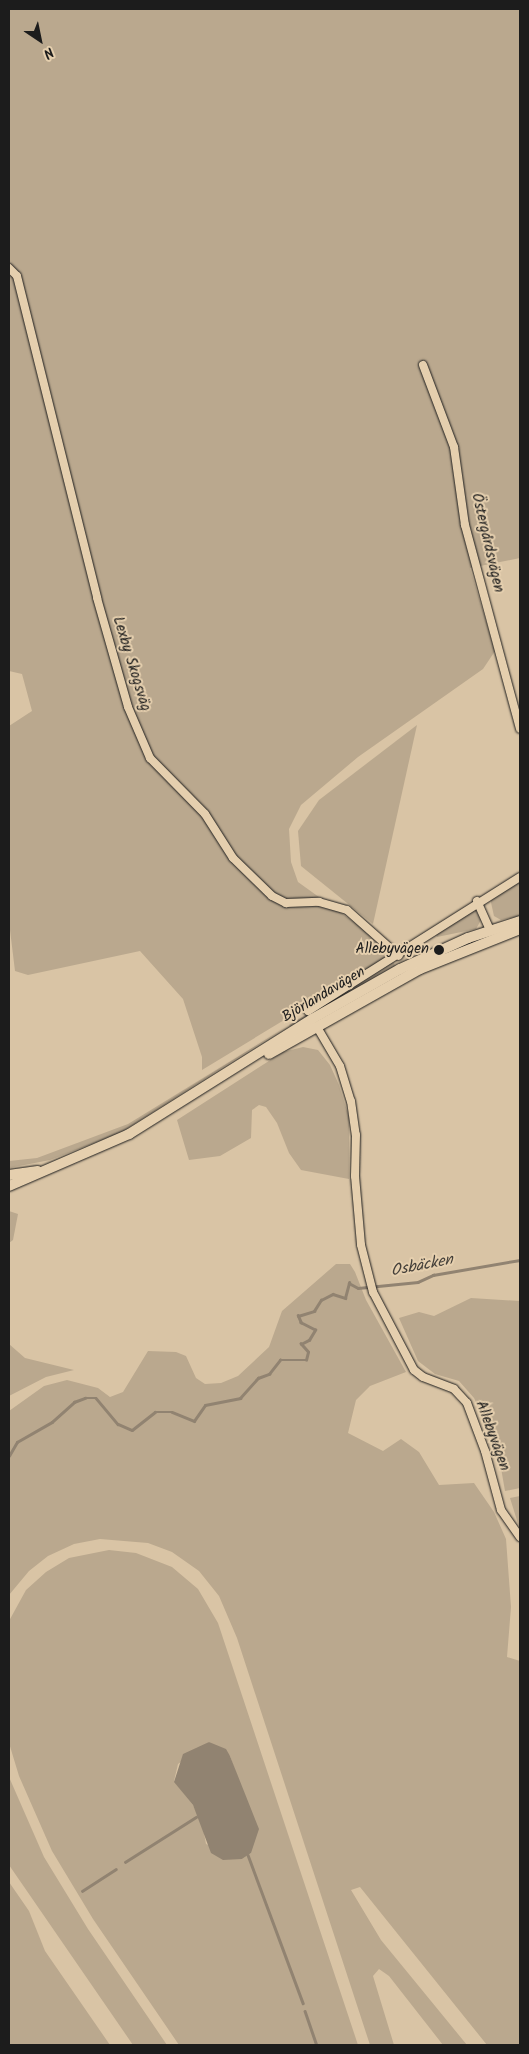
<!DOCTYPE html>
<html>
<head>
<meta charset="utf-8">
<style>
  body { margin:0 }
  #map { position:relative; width:529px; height:2054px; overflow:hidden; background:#d9c4a5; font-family:Kalam,sans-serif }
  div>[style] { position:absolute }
  .green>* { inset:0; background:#baa88e }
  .water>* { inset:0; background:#918371 }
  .stream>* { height:2.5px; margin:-1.25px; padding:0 1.25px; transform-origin:1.25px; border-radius:1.25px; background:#918371 }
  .roads { filter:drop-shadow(0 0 1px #1c1c1c) drop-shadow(0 0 1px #1c1c1c) }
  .minor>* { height:8px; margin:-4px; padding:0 4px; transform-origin:4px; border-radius:4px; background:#e5cfae }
  .tertiary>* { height:10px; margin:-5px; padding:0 5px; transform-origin:5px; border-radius:5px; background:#e5cfae }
  .dots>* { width:14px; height:14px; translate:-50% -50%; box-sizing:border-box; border:2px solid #e5cfae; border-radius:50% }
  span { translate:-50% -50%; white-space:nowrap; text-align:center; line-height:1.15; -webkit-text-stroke:4px #e5cfae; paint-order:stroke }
  .street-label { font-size:15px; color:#1c1c1c }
  .poi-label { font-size:15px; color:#1c1c1c }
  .right { translate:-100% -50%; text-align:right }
  .water-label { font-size:16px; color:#45403a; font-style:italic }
  .frame { position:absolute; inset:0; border:10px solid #1c1c1c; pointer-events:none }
  .north { position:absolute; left:15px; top:15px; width:50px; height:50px; -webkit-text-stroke:4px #e5cfae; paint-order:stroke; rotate:146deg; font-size:14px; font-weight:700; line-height:20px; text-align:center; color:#1c1c1c }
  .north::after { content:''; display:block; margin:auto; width:18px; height:22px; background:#1c1c1c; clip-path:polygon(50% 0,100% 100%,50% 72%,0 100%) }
</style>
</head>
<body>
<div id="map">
  <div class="green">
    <i style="clip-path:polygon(9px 9px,520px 9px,520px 558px,470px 568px,495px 651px,483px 669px,358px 757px,301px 805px,289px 829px,291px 862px,298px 882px,390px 948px,391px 955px,202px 1070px,202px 1057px,183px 999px,140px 951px,28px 975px,15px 971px,9px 922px,9px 726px,32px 711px,22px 674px,9px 671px)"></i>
    <i style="clip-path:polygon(417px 725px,373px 924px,301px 866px,298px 831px,319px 800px)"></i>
    <i style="clip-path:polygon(520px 880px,520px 916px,501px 920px,494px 916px,490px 898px)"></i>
    <i style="clip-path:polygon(471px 910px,476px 911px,481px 920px,476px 929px,437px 937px,435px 933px)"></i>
    <i style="clip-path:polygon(393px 962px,396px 967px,291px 1027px,289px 1025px)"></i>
    <i style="clip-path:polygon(286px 1027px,120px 1133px,50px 1160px,9px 1168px,9px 1161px,37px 1158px,128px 1124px)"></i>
    <i style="clip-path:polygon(303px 1047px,318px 1050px,330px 1065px,339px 1085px,349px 1117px,349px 1179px,301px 1170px,289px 1153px,277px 1123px,266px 1107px,259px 1105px,252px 1110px,251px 1138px,220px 1156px,189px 1160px,177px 1120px,283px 1052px)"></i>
    <i style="clip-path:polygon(9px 1211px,18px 1214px,13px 1240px,9px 1243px)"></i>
    <i style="clip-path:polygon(336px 1264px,350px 1264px,355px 1272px,366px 1300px,406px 1372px,370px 1386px,356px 1400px,348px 1433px,383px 1451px,401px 1439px,419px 1452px,439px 1485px,474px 1483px,494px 1512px,506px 1539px,511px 1607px,507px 1657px,520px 1661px,520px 2045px,487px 2045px,360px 1887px,351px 1890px,381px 1940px,467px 2045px,443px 2045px,389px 1976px,379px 1969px,373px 1976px,394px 2045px,370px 2045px,237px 1638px,219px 1596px,199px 1571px,172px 1552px,148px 1543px,100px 1539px,74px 1544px,48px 1556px,29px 1571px,9px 1595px,9px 1411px,44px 1386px,67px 1380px,98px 1388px,110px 1397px,123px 1392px,148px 1351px,176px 1352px,186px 1356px,196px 1378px,205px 1384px,221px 1383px,238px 1376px,269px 1347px,282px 1311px)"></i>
    <i style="clip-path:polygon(471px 1298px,520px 1301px,520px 1488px,505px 1491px,497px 1445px,474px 1398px,459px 1381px,435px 1374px,418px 1361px,399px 1318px,419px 1312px,434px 1316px)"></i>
    <i style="clip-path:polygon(9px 1344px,25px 1358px,74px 1370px,46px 1377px,9px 1396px)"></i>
    <i style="clip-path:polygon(520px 1496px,520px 1530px,510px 1498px)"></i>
    <i style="clip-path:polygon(evenodd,109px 1550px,136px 1553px,172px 1567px,198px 1589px,218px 1623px,358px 2045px,179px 2045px,93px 1919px,52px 1851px,19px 1776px,9px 1743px,9px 1621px,26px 1590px,46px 1572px,69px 1558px,109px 1550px,209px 1742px,230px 1756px,246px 1800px,251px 1853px,242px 1859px,206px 1844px,202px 1823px,193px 1805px,174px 1781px,178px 1764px,209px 1742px)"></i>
    <i style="clip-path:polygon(9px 1777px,44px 1857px,88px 1929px,167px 2045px,133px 2045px,9px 1865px)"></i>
    <i style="clip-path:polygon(9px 1882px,29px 1911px,45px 1951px,110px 2045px,9px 2045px)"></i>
  </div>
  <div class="water">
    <i style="clip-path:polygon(209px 1742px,226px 1749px,230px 1756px,259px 1829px,251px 1853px,242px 1859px,223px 1860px,211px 1853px,193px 1805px,174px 1782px,183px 1754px)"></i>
  </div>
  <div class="stream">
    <i style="left:9px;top:1456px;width:16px;rotate:-60deg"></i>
    <i style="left:17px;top:1442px;width:40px;rotate:-29.7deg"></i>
    <i style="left:52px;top:1422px;width:30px;rotate:-42deg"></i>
    <i style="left:74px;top:1402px;width:12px;rotate:-20deg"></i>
    <i style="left:85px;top:1398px;width:11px"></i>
    <i style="left:96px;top:1398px;width:34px;rotate:50deg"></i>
    <i style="left:118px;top:1424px;width:15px;rotate:23deg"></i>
    <i style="left:132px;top:1430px;width:29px;rotate:-38deg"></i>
    <i style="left:155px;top:1412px;width:17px"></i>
    <i style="left:172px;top:1412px;width:24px;rotate:22deg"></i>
    <i style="left:194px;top:1421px;width:19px;rotate:-55deg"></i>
    <i style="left:205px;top:1405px;width:36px;rotate:-11deg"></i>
    <i style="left:240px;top:1398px;width:27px;rotate:-48deg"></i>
    <i style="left:258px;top:1378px;width:12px;rotate:-20deg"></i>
    <i style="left:269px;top:1374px;width:18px;rotate:-52deg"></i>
    <i style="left:280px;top:1360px;width:26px"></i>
    <i style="left:306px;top:1360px;width:8px;rotate:-76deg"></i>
    <i style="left:308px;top:1352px;width:11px;rotate:-131deg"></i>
    <i style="left:301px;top:1344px;width:9px;rotate:-27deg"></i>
    <i style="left:309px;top:1340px;width:12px;rotate:-59deg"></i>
    <i style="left:315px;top:1330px;width:16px;rotate:-153deg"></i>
    <i style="left:301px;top:1323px;width:8px;rotate:-113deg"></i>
    <i style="left:298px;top:1316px;width:17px;rotate:-17deg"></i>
    <i style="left:314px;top:1311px;width:13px;rotate:-58deg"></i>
    <i style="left:321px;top:1300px;width:13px;rotate:-27deg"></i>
    <i style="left:333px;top:1294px;width:13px;rotate:18deg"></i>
    <i style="left:345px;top:1298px;width:16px;rotate:-75deg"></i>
    <i style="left:349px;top:1283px;width:10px;rotate:29deg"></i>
    <i style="left:358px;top:1288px;width:60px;rotate:-5.7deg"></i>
    <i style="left:418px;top:1282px;width:17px;rotate:-25deg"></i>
    <i style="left:433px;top:1275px;width:88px;rotate:-9.8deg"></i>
    <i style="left:248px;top:1855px;width:158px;rotate:69.6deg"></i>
    <i style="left:125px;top:1862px;width:84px;rotate:-32.4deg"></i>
    <i style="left:82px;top:1891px;width:40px;rotate:-32.9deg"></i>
    <i style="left:305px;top:2011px;width:36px;rotate:71deg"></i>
  </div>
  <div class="roads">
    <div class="minor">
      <i style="left:9px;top:268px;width:11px;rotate:45deg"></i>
      <i style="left:17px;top:276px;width:332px;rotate:76deg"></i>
      <i style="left:97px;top:598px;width:113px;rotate:74.1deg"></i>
      <i style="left:128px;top:707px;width:56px;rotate:66.7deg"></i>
      <i style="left:150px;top:758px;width:78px;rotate:45.5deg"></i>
      <i style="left:205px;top:814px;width:52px;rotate:57.5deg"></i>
      <i style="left:233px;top:858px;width:54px;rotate:44.3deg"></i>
      <i style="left:272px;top:896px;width:16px;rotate:27deg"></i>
      <i style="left:286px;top:903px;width:33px;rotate:-2deg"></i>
      <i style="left:319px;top:902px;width:29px;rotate:16deg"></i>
      <i style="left:347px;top:910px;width:69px;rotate:41.5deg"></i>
      <i style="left:423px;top:365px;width:88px;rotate:69.3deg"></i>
      <i style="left:454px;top:447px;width:79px;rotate:82deg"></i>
      <i style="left:465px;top:525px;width:211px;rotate:74.9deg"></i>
      <i style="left:477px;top:901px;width:32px;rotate:66deg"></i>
      <i style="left:308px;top:1011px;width:251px;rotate:-32.3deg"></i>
      <i style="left:317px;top:1027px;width:45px;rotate:59.5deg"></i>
      <i style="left:340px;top:1066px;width:37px;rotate:73deg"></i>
      <i style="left:351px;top:1101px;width:34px;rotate:82deg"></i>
      <i style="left:356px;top:1135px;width:41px;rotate:91.4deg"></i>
      <i style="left:355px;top:1176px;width:69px;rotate:85deg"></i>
      <i style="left:361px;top:1245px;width:49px;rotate:75.7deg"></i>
      <i style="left:373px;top:1292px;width:88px;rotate:62.3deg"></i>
      <i style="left:414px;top:1370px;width:11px;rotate:38deg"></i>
      <i style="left:423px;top:1377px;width:33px;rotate:21deg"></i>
      <i style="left:454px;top:1389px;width:19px;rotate:47deg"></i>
      <i style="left:467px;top:1403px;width:51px;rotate:69.4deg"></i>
      <i style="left:485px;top:1451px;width:61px;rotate:74.8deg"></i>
      <i style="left:501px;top:1510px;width:33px;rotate:55deg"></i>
    </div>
    <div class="tertiary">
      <i style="left:269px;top:1054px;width:173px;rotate:-29.4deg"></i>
      <i style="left:420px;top:969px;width:108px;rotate:-21.8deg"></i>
      <i style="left:9px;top:1175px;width:29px;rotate:-8deg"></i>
      <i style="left:9px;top:1186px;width:131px;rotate:-23.4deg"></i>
      <i style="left:129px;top:1134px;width:216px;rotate:-32.1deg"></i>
      <i style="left:312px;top:1019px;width:101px;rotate:-29.6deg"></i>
      <i style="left:400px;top:969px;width:75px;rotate:-24.5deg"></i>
      <i style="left:468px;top:938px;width:55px;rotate:-18.1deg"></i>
    </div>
  </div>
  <div class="dots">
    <i style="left:439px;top:950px;background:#1c1c1c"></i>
  </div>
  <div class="street-label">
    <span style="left:487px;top:543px;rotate:77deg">Östergårdsvägen</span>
    <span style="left:131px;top:664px;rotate:73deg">Lexby Skogsväg</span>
    <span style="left:324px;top:995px;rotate:-31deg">Björlandavägen</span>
    <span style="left:492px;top:1436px;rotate:70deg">Allebyvägen</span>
  </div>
  <div class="poi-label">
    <span class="right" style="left:429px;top:950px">Allebyvägen</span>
  </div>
  <div class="water-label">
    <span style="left:422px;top:1266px;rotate:-11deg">Osbäcken</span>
  </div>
  <div class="frame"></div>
  <div class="north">N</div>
</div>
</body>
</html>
